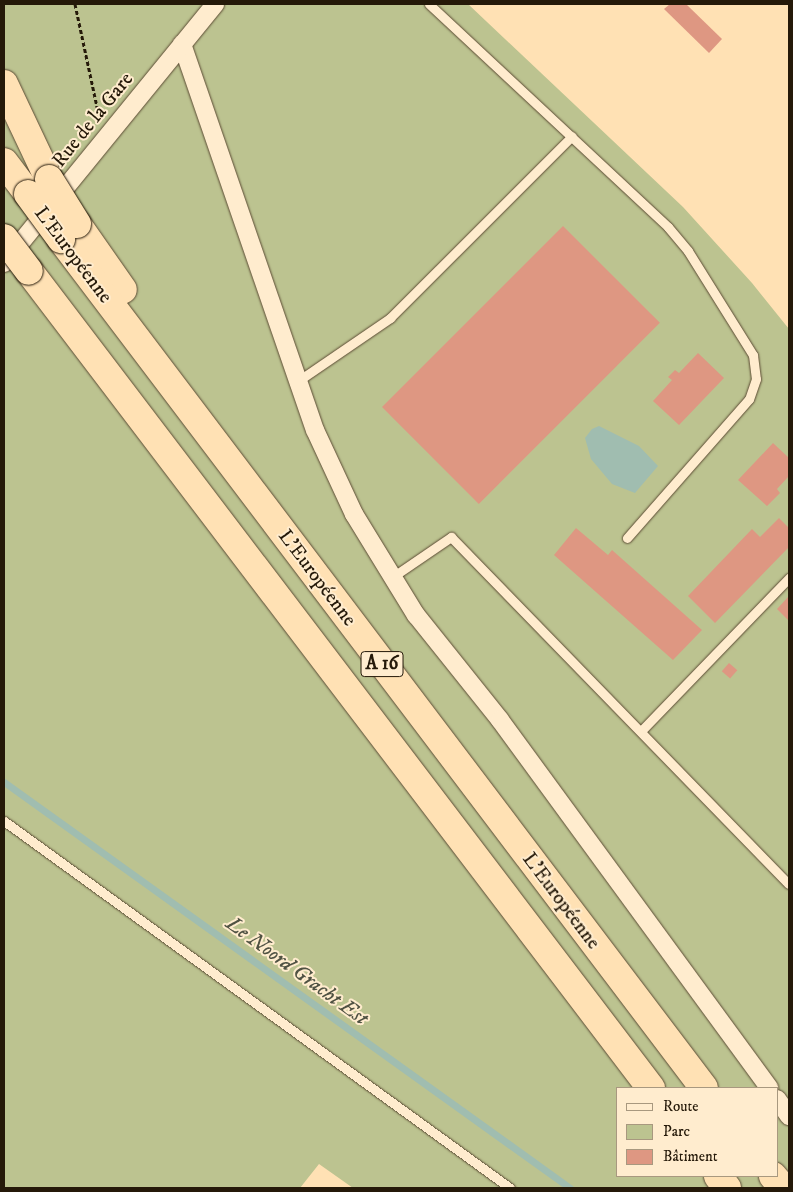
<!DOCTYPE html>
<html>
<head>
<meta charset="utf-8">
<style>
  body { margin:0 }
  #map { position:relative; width:793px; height:1192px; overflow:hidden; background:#ffe1b4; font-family:"IM FELL DW Pica",serif }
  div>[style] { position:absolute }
  .green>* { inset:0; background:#bcc390 }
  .water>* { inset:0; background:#a0bdb0 }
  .stream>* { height:7px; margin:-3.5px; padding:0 3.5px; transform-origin:3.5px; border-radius:3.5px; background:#a0bdb0 }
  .building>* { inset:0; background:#de9782; transform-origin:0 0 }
  .path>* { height:3px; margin-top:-1.5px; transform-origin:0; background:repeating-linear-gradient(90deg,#251909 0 4px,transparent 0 6.5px) }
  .roads { filter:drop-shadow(0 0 1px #5c4b34) drop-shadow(0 0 1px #5c4b34) }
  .lane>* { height:9px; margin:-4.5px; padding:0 4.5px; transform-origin:4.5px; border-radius:4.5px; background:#ffecce }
  .street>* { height:18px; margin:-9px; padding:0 9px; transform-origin:9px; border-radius:9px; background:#ffecce }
  .highway>* { height:28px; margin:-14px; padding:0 14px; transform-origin:14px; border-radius:14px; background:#ffe1b4 }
  .bridges { filter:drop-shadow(0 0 1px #251909) drop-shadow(0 0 1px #251909) }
  .highway-bridge>* { height:28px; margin:-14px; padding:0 14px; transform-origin:14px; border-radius:14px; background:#ffe1b4 }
  span { translate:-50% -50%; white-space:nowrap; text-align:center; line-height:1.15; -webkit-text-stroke:4px #ffecce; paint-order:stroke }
  .shield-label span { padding:1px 4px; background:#ffecce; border:1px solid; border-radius:4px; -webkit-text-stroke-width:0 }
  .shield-label { font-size:19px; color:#251909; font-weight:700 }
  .street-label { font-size:20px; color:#251909 }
  .water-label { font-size:21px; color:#505243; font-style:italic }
  .frame { position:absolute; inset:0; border:5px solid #251909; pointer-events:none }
  .legend { position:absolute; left:616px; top:1087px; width:162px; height:90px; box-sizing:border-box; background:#ffecce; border:1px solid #a8987f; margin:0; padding:6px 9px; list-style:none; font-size:15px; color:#251909 }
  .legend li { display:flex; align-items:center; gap:10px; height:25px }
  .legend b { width:25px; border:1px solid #a8987f }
</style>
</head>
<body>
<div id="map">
  <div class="green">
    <i style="clip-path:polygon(evenodd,4px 4px,468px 4px,683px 207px,752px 283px,789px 329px,789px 1188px,353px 1188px,319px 1164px,300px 1188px,4px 1188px,4px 4px,617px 1088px,777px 1088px,777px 1176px,617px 1176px,617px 1088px)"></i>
  </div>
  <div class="water">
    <i style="clip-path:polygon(599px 426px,639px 446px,658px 466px,635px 493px,612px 484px,591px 459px,585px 438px,592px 429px)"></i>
  </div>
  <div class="stream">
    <i style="left:4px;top:782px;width:697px;rotate:35.65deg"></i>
  </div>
  <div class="building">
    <i style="clip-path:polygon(670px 4px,686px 4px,722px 39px,709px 53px,664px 9px)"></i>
    <i style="left:563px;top:226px;width:137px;height:256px;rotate:45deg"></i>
    <i style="clip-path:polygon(698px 353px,724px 378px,679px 425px,653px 401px,672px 380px,668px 377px,675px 370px,679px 373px)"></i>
    <i style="clip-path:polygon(773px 443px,789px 458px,789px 476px,777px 489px,780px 493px,767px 506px,738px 480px)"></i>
    <i style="clip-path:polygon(779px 518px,789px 528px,789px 547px,715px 623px,688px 596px,752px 529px,760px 537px)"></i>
    <i style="clip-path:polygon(576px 528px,608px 555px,612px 550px,702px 630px,673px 660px,554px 555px)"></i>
    <i style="clip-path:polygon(789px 596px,789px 621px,777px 609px)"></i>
    <i style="left:729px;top:663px;width:11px;height:11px;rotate:41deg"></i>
  </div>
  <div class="path">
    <i style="left:75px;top:4px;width:115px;rotate:77.9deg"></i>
  </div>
  <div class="roads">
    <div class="lane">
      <i style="left:429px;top:4px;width:327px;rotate:43deg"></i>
      <i style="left:668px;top:227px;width:31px;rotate:50deg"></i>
      <i style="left:688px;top:251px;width:123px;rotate:58deg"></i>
      <i style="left:753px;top:355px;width:24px;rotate:83deg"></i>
      <i style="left:756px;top:379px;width:21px;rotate:109deg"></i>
      <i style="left:749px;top:399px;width:185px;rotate:131.3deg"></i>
      <i style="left:298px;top:381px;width:112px;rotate:-34.4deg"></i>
      <i style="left:390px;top:318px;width:257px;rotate:-45deg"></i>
      <i style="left:391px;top:578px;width:73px;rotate:-34.3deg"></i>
      <i style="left:451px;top:537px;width:484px;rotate:45.8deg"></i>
      <i style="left:641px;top:731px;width:213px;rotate:-46deg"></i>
      <i style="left:4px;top:821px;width:625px;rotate:35.95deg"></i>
    </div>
    <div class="street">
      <i style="left:182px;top:44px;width:408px;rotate:71deg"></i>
      <i style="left:315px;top:430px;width:93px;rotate:65.1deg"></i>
      <i style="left:354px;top:514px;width:119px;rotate:58.5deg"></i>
      <i style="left:416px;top:615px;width:134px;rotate:51.3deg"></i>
      <i style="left:500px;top:720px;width:456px;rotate:53.8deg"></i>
      <i style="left:4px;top:263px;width:334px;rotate:-50.8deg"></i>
      <i style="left:777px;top:1099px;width:21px;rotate:55deg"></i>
    </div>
    <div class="highway">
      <i style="left:4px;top:84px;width:105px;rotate:64.7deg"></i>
      <i style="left:4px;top:162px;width:40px;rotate:53deg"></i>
      <i style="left:77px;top:224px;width:80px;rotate:55.1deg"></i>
      <i style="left:61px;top:239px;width:1065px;rotate:52.86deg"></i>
      <i style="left:29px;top:271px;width:1027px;rotate:52.72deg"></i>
      <i style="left:718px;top:1176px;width:15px;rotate:53deg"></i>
      <i style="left:773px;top:1176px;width:16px;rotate:50deg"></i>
    </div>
  </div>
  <div class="bridges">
    <div class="highway-bridge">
      <i style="left:49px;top:179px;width:53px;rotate:58.1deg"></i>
      <i style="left:28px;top:194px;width:56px;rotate:53.7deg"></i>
      <i style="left:4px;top:238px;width:41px;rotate:52.9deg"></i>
    </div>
  </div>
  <div class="shield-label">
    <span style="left:382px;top:664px">A 16</span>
  </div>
  <div class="street-label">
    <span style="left:93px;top:120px;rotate:-51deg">Rue de la Gare</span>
    <span style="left:73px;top:255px;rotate:53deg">L'Européenne</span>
    <span style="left:317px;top:578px;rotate:53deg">L'Européenne</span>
    <span style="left:561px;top:901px;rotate:53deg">L'Européenne</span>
  </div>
  <div class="water-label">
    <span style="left:297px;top:971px;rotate:36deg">Le Noord Gracht Est</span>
  </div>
  <div class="frame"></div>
  <ul class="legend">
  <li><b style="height:6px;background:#ffecce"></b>Route</li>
  <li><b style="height:14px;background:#bcc390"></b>Parc</li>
  <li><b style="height:14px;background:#de9782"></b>Bâtiment</li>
  </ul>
</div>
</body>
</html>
